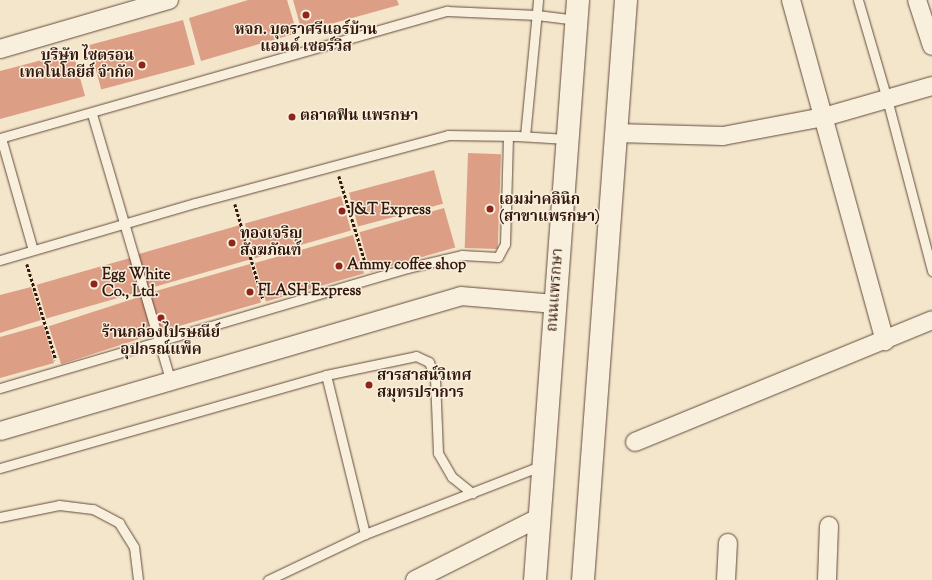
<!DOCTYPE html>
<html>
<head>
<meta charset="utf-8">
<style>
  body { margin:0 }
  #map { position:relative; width:932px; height:580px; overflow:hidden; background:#f4e6cb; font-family:"Sorts Mill Goudy","Noto Serif Thai",serif }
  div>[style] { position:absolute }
  .building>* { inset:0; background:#dd9e86; transform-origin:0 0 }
  .path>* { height:2.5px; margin-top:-1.25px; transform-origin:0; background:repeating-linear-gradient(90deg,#33170d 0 3px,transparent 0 5px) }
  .roads { filter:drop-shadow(0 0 1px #634b3c) drop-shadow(0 0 1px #634b3c) }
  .service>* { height:9px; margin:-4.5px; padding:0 4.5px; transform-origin:4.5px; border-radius:4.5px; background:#f8efdd }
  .minor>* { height:18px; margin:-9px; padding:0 9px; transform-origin:9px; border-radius:9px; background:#f8efdd }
  .secondary>* { height:22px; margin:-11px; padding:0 11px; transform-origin:11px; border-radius:11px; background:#f8efdd }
  .dots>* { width:11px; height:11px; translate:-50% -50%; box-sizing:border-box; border:2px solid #f8efdd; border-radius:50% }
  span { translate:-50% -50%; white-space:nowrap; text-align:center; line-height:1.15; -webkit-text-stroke:3px #f8efdd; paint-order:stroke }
  .poi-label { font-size:15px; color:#33170d; font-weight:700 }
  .right { translate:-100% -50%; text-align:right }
  .left { translate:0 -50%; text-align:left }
  .street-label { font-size:15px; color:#33170d }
</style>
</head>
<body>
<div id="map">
  <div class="building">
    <i style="clip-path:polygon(248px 0,287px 0,297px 33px,201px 61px,189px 18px)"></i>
    <i style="clip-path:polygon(293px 0,397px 0,399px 5px,302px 32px)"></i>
    <i style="left:183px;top:20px;width:46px;height:97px;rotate:75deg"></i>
    <i style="clip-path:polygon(73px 52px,85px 96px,0 119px,0 71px)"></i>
    <i style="left:468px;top:153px;width:33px;height:95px;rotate:2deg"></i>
    <i style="left:434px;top:170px;width:35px;height:88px;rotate:75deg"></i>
    <i style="left:341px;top:196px;width:36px;height:100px;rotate:74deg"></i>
    <i style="left:444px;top:208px;width:41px;height:88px;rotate:74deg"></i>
    <i style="left:240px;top:225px;width:36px;height:108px;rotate:74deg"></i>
    <i style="left:353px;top:235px;width:40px;height:102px;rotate:74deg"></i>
    <i style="left:130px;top:258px;width:35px;height:97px;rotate:74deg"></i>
    <i style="left:250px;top:264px;width:40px;height:106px;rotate:74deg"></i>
    <i style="clip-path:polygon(31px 287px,41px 320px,0 333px,0 295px)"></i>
    <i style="left:142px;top:296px;width:40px;height:98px;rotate:72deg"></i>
    <i style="clip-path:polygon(43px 325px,54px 363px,0 378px,0 337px)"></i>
  </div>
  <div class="path">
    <i style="left:339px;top:176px;width:96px;rotate:73.1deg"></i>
    <i style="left:235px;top:204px;width:99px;rotate:73.6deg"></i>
    <i style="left:27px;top:264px;width:100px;rotate:73.2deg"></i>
  </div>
  <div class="roads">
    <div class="service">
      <i style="left:858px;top:0;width:103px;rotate:73.7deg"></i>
      <i style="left:887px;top:99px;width:178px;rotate:75.3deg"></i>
      <i style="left:92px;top:114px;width:279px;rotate:73.6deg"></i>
      <i style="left:525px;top:136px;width:137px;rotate:-84.5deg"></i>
      <i style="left:0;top:138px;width:465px;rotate:-15.9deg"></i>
      <i style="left:447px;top:11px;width:90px;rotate:2.5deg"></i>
      <i style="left:537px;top:15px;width:40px;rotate:7.1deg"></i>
      <i style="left:1px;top:138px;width:116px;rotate:74.1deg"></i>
      <i style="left:0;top:260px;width:203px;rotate:-16.3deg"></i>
      <i style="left:195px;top:203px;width:262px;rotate:-15deg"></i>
      <i style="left:448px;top:135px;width:69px;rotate:0.8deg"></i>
      <i style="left:517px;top:136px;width:50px;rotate:3.4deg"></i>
      <i style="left:326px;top:375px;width:92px;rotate:-11.9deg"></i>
      <i style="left:416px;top:356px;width:14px;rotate:25deg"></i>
      <i style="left:429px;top:362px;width:17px;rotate:69deg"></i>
      <i style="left:435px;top:378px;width:75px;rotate:87.7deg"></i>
      <i style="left:438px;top:453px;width:28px;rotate:60deg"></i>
      <i style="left:452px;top:477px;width:26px;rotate:39deg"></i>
      <i style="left:0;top:388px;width:424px;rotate:-16.4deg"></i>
      <i style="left:407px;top:268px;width:57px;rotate:-13.3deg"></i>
      <i style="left:462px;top:255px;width:36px;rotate:3deg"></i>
      <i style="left:498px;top:257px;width:15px;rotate:-62deg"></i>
      <i style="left:505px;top:244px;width:108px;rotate:-88.4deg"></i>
      <i style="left:0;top:468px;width:339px;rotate:-15.9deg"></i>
      <i style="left:326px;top:375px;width:164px;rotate:76.2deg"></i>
      <i style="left:0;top:517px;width:60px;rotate:-11.5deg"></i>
      <i style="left:59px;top:505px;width:34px;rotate:7deg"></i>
      <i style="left:93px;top:509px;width:30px;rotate:28deg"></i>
      <i style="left:119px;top:523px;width:28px;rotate:58deg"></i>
      <i style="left:134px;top:547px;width:33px;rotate:83deg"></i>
      <i style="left:268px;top:580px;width:107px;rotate:-25.4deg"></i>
      <i style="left:365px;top:534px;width:191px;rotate:-21.2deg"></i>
    </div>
    <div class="minor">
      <i style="left:791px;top:0;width:354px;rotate:74.6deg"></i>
      <i style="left:917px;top:0;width:48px;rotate:71.9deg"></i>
      <i style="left:0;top:49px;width:176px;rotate:-16.2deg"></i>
      <i style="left:616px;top:133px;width:107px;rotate:1.6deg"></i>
      <i style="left:723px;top:136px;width:103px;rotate:-10.7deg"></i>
      <i style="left:824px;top:117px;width:112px;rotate:-16deg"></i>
      <i style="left:0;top:431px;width:480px;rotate:-16.3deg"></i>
      <i style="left:461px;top:296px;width:94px;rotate:4.9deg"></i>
      <i style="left:635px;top:442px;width:321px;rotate:-22.3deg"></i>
      <i style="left:415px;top:580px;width:140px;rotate:-26.7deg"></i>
      <i style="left:726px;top:580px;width:37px;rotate:-87deg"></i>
      <i style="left:827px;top:580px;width:54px;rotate:-87.9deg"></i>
    </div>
    <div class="secondary">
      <i style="left:535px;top:580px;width:582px;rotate:-85.76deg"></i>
      <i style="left:583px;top:580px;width:582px;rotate:-85.76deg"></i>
    </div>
  </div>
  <div class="dots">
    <i style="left:306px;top:15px;background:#8f2418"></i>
    <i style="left:142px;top:65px;background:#8f2418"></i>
    <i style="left:292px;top:117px;background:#8f2418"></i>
    <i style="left:490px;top:209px;background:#8f2418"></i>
    <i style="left:342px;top:211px;background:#8f2418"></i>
    <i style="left:232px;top:243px;background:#8f2418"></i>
    <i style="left:339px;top:266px;background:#8f2418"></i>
    <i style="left:94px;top:284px;background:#8f2418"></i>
    <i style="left:250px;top:292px;background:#8f2418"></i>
    <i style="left:161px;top:318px;background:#8f2418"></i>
    <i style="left:369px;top:385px;background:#8f2418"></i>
  </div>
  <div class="poi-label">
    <span style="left:306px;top:39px">หจก. บุตราศรีแอร์บ้าน<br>แอนด์ เซอร์วิส</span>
    <span class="right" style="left:134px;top:65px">บริษัท ไซตรอน<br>เทคโนโลยีส์ จำกัด</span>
    <span class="left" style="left:300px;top:117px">ตลาดฟิน แพรกษา</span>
    <span class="left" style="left:499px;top:209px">เอมม่าคลินิก<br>(สาขาแพรกษา)</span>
    <span class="left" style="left:350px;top:211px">J&amp;T Express</span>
    <span class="left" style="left:240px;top:243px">ทองเจริญ<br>สังฆภัณฑ์</span>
    <span class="left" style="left:347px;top:266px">Ammy coffee shop</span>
    <span class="left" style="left:102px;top:284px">Egg White<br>Co., Ltd.</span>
    <span class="left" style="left:258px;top:292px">FLASH Express</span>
    <span style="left:161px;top:342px">ร้านกล่องไปรษณีย์<br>อุปกรณ์แพ็ค</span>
    <span class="left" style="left:377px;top:385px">สารสาสน์วิเทศ<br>สมุทรปราการ</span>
  </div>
  <div class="street-label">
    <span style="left:556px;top:290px;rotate:-86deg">ถนนแพรกษา</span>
  </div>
</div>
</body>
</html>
